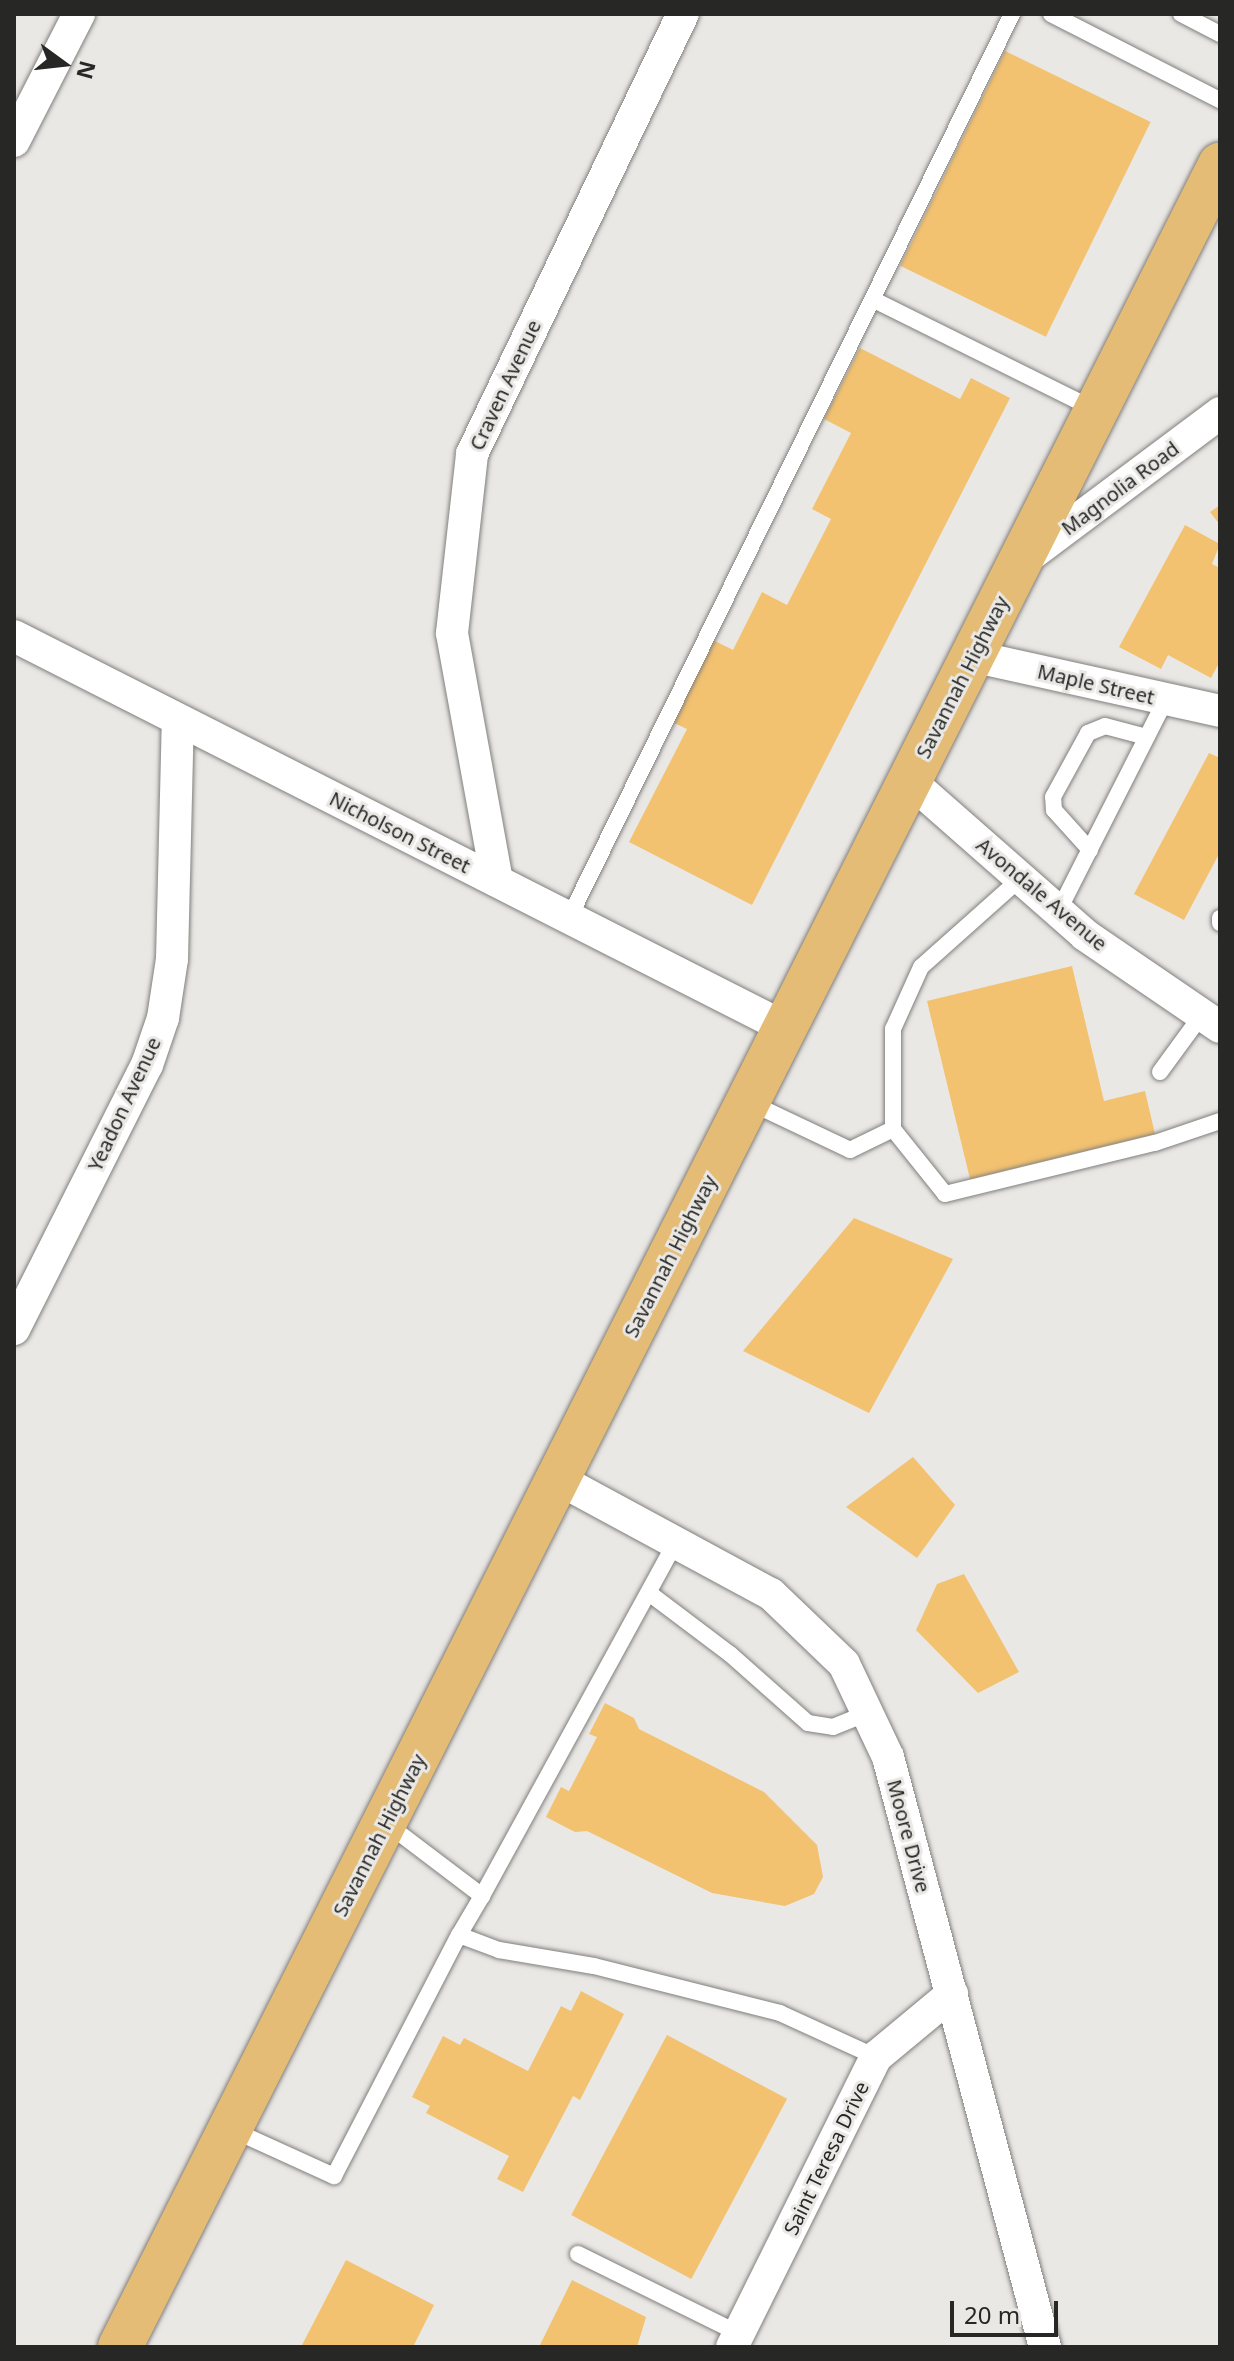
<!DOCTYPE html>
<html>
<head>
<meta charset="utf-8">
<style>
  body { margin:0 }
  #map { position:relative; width:1234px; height:2361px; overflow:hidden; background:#e9e8e5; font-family:"Noto Sans",sans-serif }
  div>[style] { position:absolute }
  .building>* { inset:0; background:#f2c271; transform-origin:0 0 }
  .roads { filter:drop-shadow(0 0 2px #807f7c) drop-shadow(0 0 2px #807f7c) }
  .service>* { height:16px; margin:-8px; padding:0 8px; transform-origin:8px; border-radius:8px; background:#fff }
  .minor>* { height:32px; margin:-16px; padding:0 16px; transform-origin:16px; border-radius:16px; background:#fff }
  .trunk>* { height:44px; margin:-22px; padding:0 22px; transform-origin:22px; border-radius:22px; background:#e4bc76 }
  span { translate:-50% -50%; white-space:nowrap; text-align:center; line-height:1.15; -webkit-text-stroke:6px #e9e8e5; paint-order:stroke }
  .street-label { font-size:20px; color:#272726 }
  .frame { position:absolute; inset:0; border:16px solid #272726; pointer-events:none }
  .north { position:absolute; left:24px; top:24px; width:80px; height:80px; -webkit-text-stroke:6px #e9e8e5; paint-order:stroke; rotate:105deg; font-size:22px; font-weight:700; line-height:32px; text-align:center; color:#272726 }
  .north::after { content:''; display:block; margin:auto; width:28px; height:36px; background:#272726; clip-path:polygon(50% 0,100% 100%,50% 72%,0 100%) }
  .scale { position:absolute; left:950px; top:2301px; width:108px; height:36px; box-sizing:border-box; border:4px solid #272726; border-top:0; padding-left:10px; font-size:24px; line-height:28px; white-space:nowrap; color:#272726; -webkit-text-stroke:6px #e9e8e5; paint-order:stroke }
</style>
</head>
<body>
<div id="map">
  <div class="building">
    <i style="left:1005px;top:51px;width:162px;height:239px;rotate:26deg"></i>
    <i style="clip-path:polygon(860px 348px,960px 399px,971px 378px,1010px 398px,752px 905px,629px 842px,687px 729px,672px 722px,713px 640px,733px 650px,762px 592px,787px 605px,831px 519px,812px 509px,851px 433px,824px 419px)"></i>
    <i style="clip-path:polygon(1220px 505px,1220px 525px,1210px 512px)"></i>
    <i style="clip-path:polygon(1185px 525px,1220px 544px,1212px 564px,1220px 568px,1220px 661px,1211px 678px,1168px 655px,1161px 669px,1119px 647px)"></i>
    <i style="clip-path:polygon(1209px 753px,1220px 758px,1220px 852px,1184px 920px,1134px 894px)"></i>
    <i style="clip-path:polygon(1072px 966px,1104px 1101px,1145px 1091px,1155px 1134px,970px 1179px,927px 1001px)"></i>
    <i style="clip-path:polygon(854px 1218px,953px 1259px,869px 1413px,743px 1351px)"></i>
    <i style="clip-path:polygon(913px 1457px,955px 1505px,917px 1558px,846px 1507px)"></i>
    <i style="clip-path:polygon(964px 1574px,1019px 1672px,978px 1693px,916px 1630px,937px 1584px)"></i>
    <i style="clip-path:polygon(605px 1703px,634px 1718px,639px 1729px,764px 1792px,817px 1845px,823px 1877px,814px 1894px,785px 1906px,712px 1893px,587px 1831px,575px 1832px,546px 1817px,561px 1787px,569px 1791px,597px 1737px,589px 1734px)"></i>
    <i style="clip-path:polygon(581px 1991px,624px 2014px,580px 2100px,573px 2096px,523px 2192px,497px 2179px,509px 2156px,426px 2113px,430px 2106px,412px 2097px,443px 2036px,460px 2045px,464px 2038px,528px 2071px,561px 2006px,571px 2011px)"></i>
    <i style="left:667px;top:2035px;width:136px;height:204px;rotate:28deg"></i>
    <i style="clip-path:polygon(346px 2260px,434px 2305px,413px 2347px,301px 2347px)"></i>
    <i style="clip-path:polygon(572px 2280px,646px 2317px,637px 2347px,539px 2347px)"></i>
  </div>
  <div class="roads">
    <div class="service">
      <i style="left:1051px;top:14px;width:190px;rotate:27deg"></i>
      <i style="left:1181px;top:14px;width:44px;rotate:27.1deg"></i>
      <i style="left:874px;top:300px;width:246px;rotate:26.4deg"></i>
      <i style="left:1090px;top:850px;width:54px;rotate:-132deg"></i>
      <i style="left:1054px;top:810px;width:13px;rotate:-94deg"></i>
      <i style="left:1053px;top:797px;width:73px;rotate:-61.3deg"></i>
      <i style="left:1088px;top:733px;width:18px;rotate:-22deg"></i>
      <i style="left:1105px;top:726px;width:43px;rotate:14.7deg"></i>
      <i style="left:1058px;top:912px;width:239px;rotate:-63.1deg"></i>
      <i style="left:569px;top:918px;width:1007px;rotate:-63.89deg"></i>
      <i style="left:1220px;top:918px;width:5px;rotate:90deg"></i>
      <i style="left:1160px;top:1072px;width:69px;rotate:-53.8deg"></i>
      <i style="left:749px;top:1102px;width:112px;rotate:25.4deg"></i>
      <i style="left:850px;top:1150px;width:48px;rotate:-26deg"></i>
      <i style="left:893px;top:1129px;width:100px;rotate:-90deg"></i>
      <i style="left:893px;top:1029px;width:68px;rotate:-65.7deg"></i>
      <i style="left:921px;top:967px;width:134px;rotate:-41.7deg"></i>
      <i style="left:893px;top:1129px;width:83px;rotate:51.3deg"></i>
      <i style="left:945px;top:1194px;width:216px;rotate:-13.7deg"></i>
      <i style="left:1155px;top:1143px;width:69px;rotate:-18.7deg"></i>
      <i style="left:649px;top:1593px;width:101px;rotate:37deg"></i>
      <i style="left:730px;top:1654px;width:104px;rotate:41.5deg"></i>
      <i style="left:808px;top:1723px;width:25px;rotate:9deg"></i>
      <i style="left:833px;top:1727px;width:38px;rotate:-22deg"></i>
      <i style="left:386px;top:1823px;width:121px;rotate:37.2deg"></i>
      <i style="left:482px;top:1896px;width:45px;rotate:120.5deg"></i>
      <i style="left:459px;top:1935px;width:43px;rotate:20.6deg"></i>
      <i style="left:499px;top:1950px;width:96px;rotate:9.6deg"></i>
      <i style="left:594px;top:1966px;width:192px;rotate:14.2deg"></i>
      <i style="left:780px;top:2013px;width:106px;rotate:24.6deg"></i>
      <i style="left:482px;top:1896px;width:404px;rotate:-61.3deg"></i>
      <i style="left:233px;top:2130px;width:111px;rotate:24.5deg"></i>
      <i style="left:334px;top:2176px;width:271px;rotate:-62.6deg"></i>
      <i style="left:578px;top:2254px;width:178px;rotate:26.3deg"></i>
    </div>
    <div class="minor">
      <i style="left:14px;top:141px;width:143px;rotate:-62.9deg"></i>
      <i style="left:1025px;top:559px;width:244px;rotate:-36.8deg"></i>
      <i style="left:14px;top:636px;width:866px;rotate:26.92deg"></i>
      <i style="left:972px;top:656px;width:254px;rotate:12.5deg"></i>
      <i style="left:910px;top:781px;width:233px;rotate:41.3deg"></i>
      <i style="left:1085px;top:935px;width:163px;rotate:34.3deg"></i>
      <i style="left:497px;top:881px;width:252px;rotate:-100.3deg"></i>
      <i style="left:452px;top:633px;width:180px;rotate:-83.6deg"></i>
      <i style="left:472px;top:454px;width:488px;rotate:-64.4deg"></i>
      <i style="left:14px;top:1329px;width:296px;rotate:-63.3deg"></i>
      <i style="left:147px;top:1065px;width:50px;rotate:-71.2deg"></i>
      <i style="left:163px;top:1018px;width:60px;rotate:-81.3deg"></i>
      <i style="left:172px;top:959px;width:239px;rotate:-88.6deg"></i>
      <i style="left:558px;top:1479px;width:242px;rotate:28.4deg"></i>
      <i style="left:771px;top:1594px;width:101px;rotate:43.8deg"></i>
      <i style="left:844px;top:1664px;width:103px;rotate:64.7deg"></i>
      <i style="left:888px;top:1757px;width:611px;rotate:75.1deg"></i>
      <i style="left:732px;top:2347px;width:324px;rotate:-63.6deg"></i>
      <i style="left:876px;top:2057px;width:99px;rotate:-39.7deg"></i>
    </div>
    <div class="trunk">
      <i style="left:120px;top:2347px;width:2444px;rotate:-63.25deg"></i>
    </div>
  </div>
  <div class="street-label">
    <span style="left:505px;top:385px;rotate:-65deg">Craven Avenue</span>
    <span style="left:1120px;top:488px;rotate:-37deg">Magnolia Road</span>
    <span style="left:962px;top:677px;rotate:-63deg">Savannah Highway</span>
    <span style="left:1096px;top:684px;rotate:13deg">Maple Street</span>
    <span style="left:400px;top:832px;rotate:27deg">Nicholson Street</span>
    <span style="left:1042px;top:894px;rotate:40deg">Avondale Avenue</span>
    <span style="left:124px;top:1104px;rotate:-65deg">Yeadon Avenue</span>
    <span style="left:670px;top:1256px;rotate:-63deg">Savannah Highway</span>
    <span style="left:379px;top:1835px;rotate:-63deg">Savannah Highway</span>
    <span style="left:909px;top:1836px;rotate:75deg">Moore Drive</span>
    <span style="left:826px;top:2158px;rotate:-64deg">Saint Teresa Drive</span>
  </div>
  <div class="frame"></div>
  <div class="north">N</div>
  <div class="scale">20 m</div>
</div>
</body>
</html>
